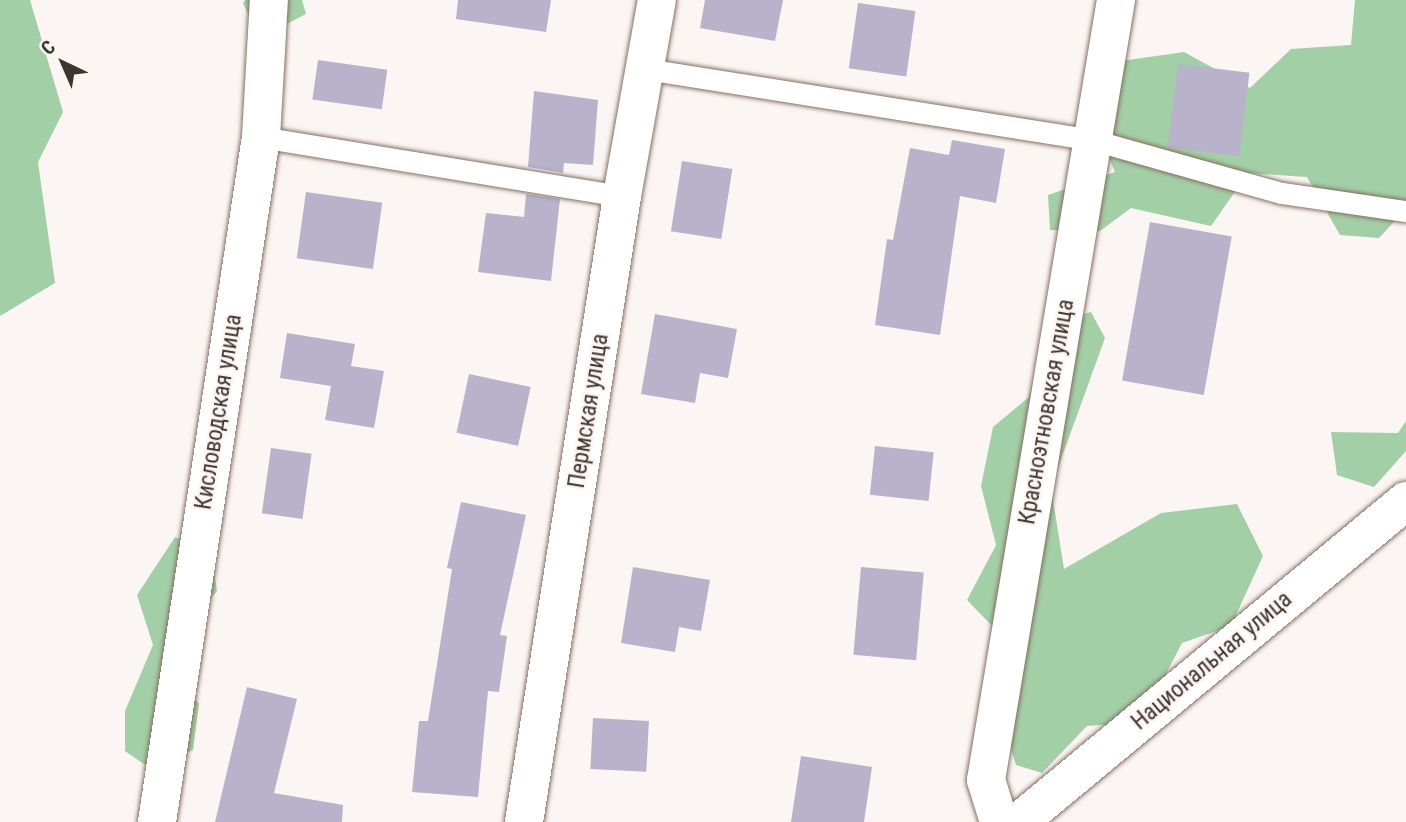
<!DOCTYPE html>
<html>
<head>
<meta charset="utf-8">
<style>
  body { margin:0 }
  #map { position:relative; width:1406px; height:822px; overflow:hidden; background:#fbf5f3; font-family:"Roboto Condensed",sans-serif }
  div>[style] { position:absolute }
  .forest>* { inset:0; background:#a3cfa7 }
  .building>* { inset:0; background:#b8b2ca; transform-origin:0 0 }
  .roads { filter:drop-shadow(0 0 2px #866f62) drop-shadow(0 0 2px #866f62) }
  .lane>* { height:21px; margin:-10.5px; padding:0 10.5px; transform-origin:10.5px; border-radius:10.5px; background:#fff }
  .street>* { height:38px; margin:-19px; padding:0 19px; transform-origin:19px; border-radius:19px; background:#fff }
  span { translate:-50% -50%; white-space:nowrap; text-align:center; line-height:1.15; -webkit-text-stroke:5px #fbf5f3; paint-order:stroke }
  .street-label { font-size:23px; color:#3f3530 }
  .north { position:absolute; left:28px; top:28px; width:70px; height:70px; -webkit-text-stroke:5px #fbf5f3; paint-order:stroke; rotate:316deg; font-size:19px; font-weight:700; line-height:28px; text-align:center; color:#3f3530 }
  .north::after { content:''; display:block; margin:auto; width:24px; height:32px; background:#3f3530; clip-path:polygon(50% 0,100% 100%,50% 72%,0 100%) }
</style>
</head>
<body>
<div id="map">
  <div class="forest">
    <i style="clip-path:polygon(0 0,30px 0,63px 112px,38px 162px,55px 283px,0 316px)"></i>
    <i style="clip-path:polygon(245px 0,302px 0,306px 14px,259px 38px,243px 3px)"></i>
    <i style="clip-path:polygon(1355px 0,1406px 0,1406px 209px,1379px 238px,1340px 235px,1307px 177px,1248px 173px,1211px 226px,1131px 208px,1100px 231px,1050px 230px,1048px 195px,1115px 172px,1084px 100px,1093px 65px,1184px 52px,1250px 88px,1291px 49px,1351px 45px)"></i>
    <i style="clip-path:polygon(1091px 312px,1105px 338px,1051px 487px,1064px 569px,1161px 513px,1237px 504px,1263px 556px,1231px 626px,1182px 643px,1158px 689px,1116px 724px,1087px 726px,1042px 773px,1016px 765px,986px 673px,995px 629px,967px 600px,996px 545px,981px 486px,993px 427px,1029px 397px,1048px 324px)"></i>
    <i style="clip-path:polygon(1406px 421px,1406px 451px,1374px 487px,1337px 475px,1331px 432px,1398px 433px)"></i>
    <i style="clip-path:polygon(175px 537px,211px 552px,217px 591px,165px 653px,199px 704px,193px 750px,151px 769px,125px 751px,125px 711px,153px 645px,137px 595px)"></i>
  </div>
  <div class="building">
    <i style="clip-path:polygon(458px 0,551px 0,546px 32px,456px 19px)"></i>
    <i style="clip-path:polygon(705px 0,783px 0,775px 41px,700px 28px)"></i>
    <i style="left:858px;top:3px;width:58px;height:66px;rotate:8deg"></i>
    <i style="left:318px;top:60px;width:70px;height:40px;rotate:8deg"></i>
    <i style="left:1178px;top:64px;width:72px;height:84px;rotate:7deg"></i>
    <i style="clip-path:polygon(534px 91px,598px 100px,593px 165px,564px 163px,563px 173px,528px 167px)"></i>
    <i style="clip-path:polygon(952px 140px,1005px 149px,996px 203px,960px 196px,940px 335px,875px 325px,887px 239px,893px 240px,910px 148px,949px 155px)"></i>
    <i style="left:682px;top:161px;width:51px;height:71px;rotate:9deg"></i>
    <i style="left:306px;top:192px;width:77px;height:67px;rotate:8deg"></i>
    <i style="clip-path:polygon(526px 194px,560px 199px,551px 281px,478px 272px,486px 213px,524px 217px)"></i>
    <i style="left:1150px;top:222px;width:83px;height:161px;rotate:10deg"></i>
    <i style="clip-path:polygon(655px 314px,737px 329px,728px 378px,700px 373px,695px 403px,641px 394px)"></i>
    <i style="clip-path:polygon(287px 333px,355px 344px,351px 366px,384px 371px,374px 428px,325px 420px,331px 386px,280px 378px)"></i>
    <i style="left:469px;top:374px;width:63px;height:60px;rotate:12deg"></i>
    <i style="left:875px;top:446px;width:59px;height:49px;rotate:6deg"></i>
    <i style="left:271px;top:448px;width:41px;height:66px;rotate:8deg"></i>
    <i style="clip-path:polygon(461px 502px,526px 515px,500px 635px,507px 636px,499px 692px,488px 691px,478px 797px,412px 792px,419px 721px,428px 721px,452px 569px,447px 568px)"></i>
    <i style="clip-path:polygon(633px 567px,710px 580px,701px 631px,679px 627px,675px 652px,621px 643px)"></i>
    <i style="left:861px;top:567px;width:63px;height:88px;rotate:5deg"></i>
    <i style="clip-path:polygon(247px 687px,297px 699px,274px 793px,343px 805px,342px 822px,215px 822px)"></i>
    <i style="left:593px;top:718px;width:56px;height:51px;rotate:3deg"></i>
    <i style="clip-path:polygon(801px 756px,872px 767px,864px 822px,791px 822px)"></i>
  </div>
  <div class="roads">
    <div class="lane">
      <i style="left:646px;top:69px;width:453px;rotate:9deg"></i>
      <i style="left:1093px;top:140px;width:196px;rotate:15.7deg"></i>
      <i style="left:1282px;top:193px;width:125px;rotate:8.3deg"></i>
      <i style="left:261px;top:137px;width:366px;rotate:9.3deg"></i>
    </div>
    <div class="street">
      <i style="left:157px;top:822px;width:693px;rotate:-81.37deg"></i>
      <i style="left:261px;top:137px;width:137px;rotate:-86.7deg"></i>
      <i style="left:524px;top:822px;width:634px;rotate:-81.1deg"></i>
      <i style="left:622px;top:196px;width:199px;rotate:-79.9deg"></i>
      <i style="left:999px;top:822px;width:44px;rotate:-107.2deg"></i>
      <i style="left:986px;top:780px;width:791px;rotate:-80.54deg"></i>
      <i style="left:1019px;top:822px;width:503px;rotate:-39.67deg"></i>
    </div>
  </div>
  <div class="street-label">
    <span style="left:589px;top:411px;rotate:-81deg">Пермская улица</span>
    <span style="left:219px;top:412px;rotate:-81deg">Кисловодская улица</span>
    <span style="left:1047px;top:412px;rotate:-80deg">Красноэтновская улица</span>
    <span style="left:1212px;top:661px;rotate:-40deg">Национальная улица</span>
  </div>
  <div class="north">С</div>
</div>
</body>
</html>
